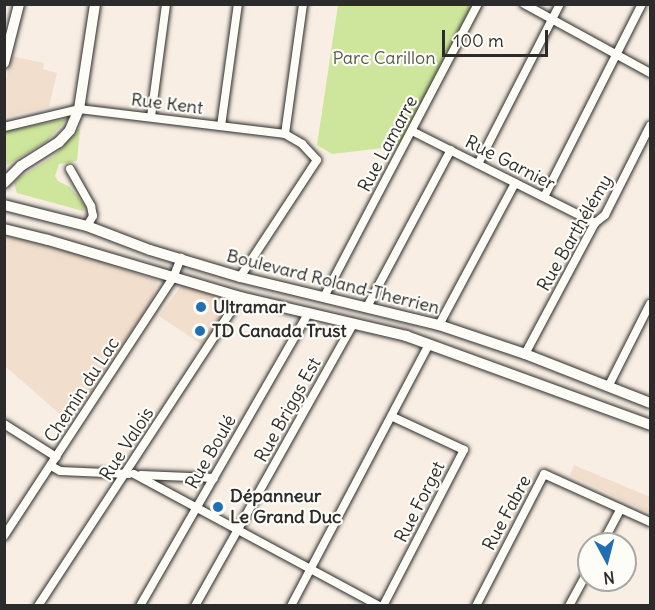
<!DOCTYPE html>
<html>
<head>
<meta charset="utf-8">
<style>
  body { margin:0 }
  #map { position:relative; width:655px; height:610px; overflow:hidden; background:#f8eee3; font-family:Delius,sans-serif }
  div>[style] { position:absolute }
  .built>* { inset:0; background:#f2decc }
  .green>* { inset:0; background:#cee69c }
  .roads { filter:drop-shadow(0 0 2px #2b2b2b) drop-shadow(0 0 2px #2b2b2b) }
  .minor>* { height:8px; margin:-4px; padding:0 4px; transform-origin:4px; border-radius:4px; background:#fdfcf7 }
  .secondary>* { height:10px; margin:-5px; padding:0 5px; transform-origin:5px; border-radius:5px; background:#fdfcf7 }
  .dots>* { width:16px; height:16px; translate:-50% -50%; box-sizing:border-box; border:3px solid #fdfcf7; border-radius:50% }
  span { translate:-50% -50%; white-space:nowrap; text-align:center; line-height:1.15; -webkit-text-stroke:4.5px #fdfcf7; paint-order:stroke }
  .park-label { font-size:18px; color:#545a47 }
  .street-label { font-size:18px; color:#2b2b2b }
  .poi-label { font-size:18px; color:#2b2b2b; font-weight:700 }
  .left { translate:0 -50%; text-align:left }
  .frame { position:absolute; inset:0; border:6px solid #2b2b2b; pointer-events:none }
  .north { position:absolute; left:577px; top:532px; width:60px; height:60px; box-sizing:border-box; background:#fdfcf7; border:2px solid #a9a8a5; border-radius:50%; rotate:173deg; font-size:16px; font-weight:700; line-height:24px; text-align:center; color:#2b2b2b }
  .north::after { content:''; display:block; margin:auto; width:21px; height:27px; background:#1f6fb2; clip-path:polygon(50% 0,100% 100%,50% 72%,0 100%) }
  .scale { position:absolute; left:442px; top:30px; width:106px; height:27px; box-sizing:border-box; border:3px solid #2b2b2b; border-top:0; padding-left:8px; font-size:18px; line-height:21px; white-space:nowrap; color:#2b2b2b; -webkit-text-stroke:4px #fdfcf7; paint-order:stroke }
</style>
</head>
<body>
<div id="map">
  <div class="built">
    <i style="clip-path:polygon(11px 56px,44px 63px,43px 69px,57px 73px,49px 107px,5px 117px,5px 84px)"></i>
    <i style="clip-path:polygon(5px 236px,76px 253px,158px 281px,150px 303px,70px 423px,5px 366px)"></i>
    <i style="clip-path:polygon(182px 285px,228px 299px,231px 302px,204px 346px,159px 316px)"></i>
    <i style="clip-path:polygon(574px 465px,650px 497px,650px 513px,570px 475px)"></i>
  </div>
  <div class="green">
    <i style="clip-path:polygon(338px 5px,472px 5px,400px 146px,332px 154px,317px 145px)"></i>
    <i style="clip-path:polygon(67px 119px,47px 141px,5px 166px,5px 131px)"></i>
    <i style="clip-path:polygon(80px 128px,77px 161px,59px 164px,55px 176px,58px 181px,70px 187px,85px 206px,83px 211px,17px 193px,14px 183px,17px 179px,54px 156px)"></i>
  </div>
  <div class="roads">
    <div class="minor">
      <i style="left:524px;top:4px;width:144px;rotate:28.7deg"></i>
      <i style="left:151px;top:117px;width:114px;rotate:-82.4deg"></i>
      <i style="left:221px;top:126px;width:123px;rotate:-82.1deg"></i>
      <i style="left:4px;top:127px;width:77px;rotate:-13.5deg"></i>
      <i style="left:79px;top:109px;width:208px;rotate:6.9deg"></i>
      <i style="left:285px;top:134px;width:20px;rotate:30deg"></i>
      <i style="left:302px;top:144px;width:22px;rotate:47deg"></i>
      <i style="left:317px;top:160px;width:140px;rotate:123.3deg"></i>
      <i style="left:412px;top:131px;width:205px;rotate:26.7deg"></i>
      <i style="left:285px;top:134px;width:131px;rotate:-82.1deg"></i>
      <i style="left:478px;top:164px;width:180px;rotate:-62.9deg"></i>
      <i style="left:70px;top:169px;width:43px;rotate:60.4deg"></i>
      <i style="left:91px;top:206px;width:10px;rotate:79deg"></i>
      <i style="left:93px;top:216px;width:12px;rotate:121deg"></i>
      <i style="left:544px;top:197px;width:216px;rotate:-63.1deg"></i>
      <i style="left:324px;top:297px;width:331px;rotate:-62.3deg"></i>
      <i style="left:367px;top:307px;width:178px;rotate:-61.9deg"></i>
      <i style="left:439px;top:325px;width:161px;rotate:-61.8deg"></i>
      <i style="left:525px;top:354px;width:149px;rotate:-61.9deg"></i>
      <i style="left:595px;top:223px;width:13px;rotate:-39deg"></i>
      <i style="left:605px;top:215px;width:100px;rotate:-63.2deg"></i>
      <i style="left:608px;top:387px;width:93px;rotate:-63.2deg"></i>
      <i style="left:4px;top:424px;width:62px;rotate:32.4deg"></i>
      <i style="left:51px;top:466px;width:10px;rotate:29deg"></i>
      <i style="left:60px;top:471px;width:69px;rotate:2.5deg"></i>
      <i style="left:134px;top:474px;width:278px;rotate:28.3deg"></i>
      <i style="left:141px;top:475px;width:73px;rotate:2.4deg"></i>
      <i style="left:4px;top:536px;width:308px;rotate:-56.8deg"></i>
      <i style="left:173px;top:278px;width:22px;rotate:-68deg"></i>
      <i style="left:602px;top:544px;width:40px;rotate:-62deg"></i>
      <i style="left:38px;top:606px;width:369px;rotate:-56.8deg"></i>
      <i style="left:140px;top:606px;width:337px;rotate:-60.1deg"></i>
      <i style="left:195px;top:606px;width:323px;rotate:-60.7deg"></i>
      <i style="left:291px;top:606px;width:296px;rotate:-62.2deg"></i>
      <i style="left:383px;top:606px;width:176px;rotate:-62.6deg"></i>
      <i style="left:464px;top:450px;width:78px;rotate:-155.1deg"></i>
      <i style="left:476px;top:606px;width:148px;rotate:-62.7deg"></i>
      <i style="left:544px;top:474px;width:116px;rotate:24.4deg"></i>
      <i style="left:569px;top:606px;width:42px;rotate:-61.6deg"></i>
    </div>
    <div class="secondary">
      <i style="left:4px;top:63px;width:61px;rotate:-75.7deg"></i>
      <i style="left:4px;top:183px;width:24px;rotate:-45deg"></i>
      <i style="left:21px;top:166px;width:45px;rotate:-32.3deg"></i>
      <i style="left:59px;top:142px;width:16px;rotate:-47deg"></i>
      <i style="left:70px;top:130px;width:23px;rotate:-67deg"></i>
      <i style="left:79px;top:109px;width:106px;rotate:-81.3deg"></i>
      <i style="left:4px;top:205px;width:86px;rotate:14.2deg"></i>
      <i style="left:87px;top:226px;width:67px;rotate:20.9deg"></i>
      <i style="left:150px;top:250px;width:94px;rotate:16.7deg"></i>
      <i style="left:240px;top:277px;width:205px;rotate:13.6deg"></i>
      <i style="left:439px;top:325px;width:91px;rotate:18.6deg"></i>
      <i style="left:525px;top:354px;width:134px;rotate:21.4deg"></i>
      <i style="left:4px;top:229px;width:45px;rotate:14deg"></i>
      <i style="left:48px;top:240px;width:200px;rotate:16.5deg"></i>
      <i style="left:240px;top:297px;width:171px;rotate:13.2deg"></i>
      <i style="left:406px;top:336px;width:260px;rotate:20deg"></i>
    </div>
  </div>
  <div class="dots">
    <i style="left:201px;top:307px;background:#1f6fb2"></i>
    <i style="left:200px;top:331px;background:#1f6fb2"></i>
    <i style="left:218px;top:507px;background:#1f6fb2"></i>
  </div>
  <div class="park-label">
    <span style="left:384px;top:58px">Parc Carillon</span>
  </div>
  <div class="street-label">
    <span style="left:167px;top:104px;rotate:7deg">Rue Kent</span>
    <span style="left:388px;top:144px;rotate:-62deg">Rue Lamarre</span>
    <span style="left:510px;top:163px;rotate:27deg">Rue Garnier</span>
    <span style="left:575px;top:233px;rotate:-60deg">Rue Barthélémy</span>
    <span style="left:333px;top:282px;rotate:14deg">Boulevard Roland-Therrien</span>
    <span style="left:82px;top:390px;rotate:-57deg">Chemin du Lac</span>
    <span style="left:288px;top:410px;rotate:-61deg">Rue Briggs Est</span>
    <span style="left:127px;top:444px;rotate:-57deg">Rue Valois</span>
    <span style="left:211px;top:452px;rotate:-60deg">Rue Boulé</span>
    <span style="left:420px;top:502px;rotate:-63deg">Rue Forget</span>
    <span style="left:507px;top:513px;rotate:-62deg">Rue Fabre</span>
  </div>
  <div class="poi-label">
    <span class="left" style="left:213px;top:307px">Ultramar</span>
    <span class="left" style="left:212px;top:331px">TD Canada Trust</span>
    <span class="left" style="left:230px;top:507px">Dépanneur<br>Le Grand Duc</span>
  </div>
  <div class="frame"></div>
  <div class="north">N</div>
  <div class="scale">100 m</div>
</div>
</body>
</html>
